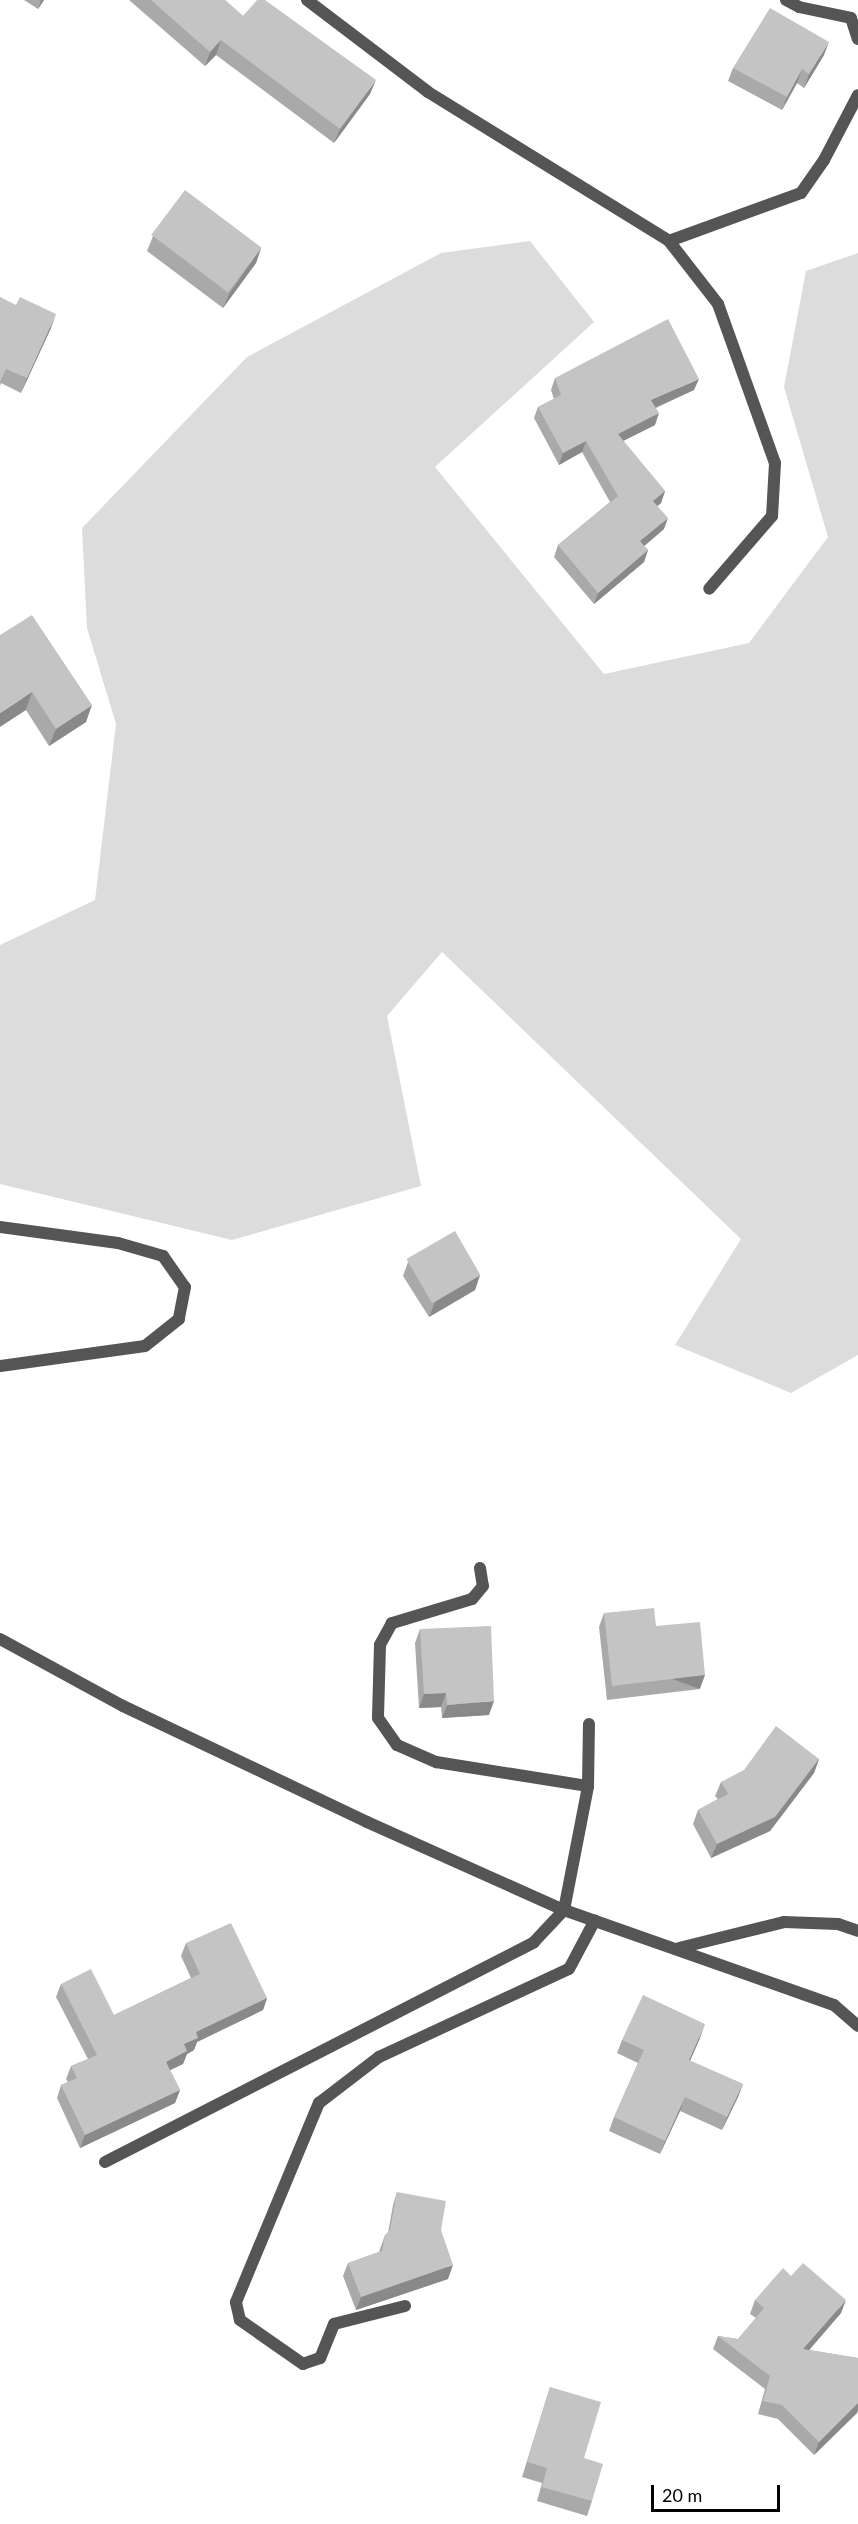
<!DOCTYPE html>
<html>
<head>
<meta charset="utf-8">
<style>
  body { margin:0 }
  #map { position:relative; width:858px; height:2524px; overflow:hidden; background:#fff; font-family:Lato,sans-serif }
  div>[style] { position:absolute }
  .green>* { inset:0; background:#dcdcdc }
  .lane>* { height:12px; margin:-6px; padding:0 6px; transform-origin:6px; border-radius:6px; background:#555 }
  .wall>* { inset:0; background:#a9a9a9 }
  .shaded-wall>* { inset:0; background:#898989; transform-origin:0 0 }
  .building>* { inset:0; background:#c4c4c4; transform-origin:0 0 }
  span { translate:-50% -50%; white-space:nowrap; text-align:center; line-height:1.15; -webkit-text-stroke:4.5px #fff; paint-order:stroke }
  .scale { position:absolute; left:651px; top:2485px; width:129px; height:27px; box-sizing:border-box; border:3px solid #000; border-top:0; padding-left:8px; font-size:18px; line-height:21px; white-space:nowrap; color:#000; -webkit-text-stroke:4px #fff; paint-order:stroke }
</style>
</head>
<body>
<div id="map">
  <div class="green">
    <i style="clip-path:polygon(530px 241px,594px 322px,435px 467px,604px 674px,749px 643px,828px 537px,784px 387px,806px 271px,858px 253px,858px 1355px,791px 1393px,675px 1345px,741px 1239px,442px 952px,387px 1016px,421px 1186px,232px 1240px,0 1184px,0 945px,95px 900px,116px 724px,87px 628px,82px 528px,247px 357px,441px 253px)"></i>
  </div>
  <div class="lane">
    <i style="left:307px;top:0;width:152px;rotate:37.2deg"></i>
    <i style="left:428px;top:92px;width:283px;rotate:31.7deg"></i>
    <i style="left:669px;top:241px;width:140px;rotate:-20deg"></i>
    <i style="left:801px;top:193px;width:40px;rotate:-55.1deg"></i>
    <i style="left:824px;top:160px;width:73px;rotate:-62.4deg"></i>
    <i style="left:786px;top:0;width:15px;rotate:28deg"></i>
    <i style="left:799px;top:7px;width:53px;rotate:11.9deg"></i>
    <i style="left:851px;top:18px;width:22px;rotate:72deg"></i>
    <i style="left:669px;top:241px;width:80px;rotate:52.1deg"></i>
    <i style="left:718px;top:304px;width:169px;rotate:70.3deg"></i>
    <i style="left:775px;top:463px;width:53px;rotate:93.2deg"></i>
    <i style="left:772px;top:516px;width:96px;rotate:130.8deg"></i>
    <i style="left:0;top:1227px;width:119px;rotate:7.7deg"></i>
    <i style="left:118px;top:1243px;width:47px;rotate:16.1deg"></i>
    <i style="left:163px;top:1256px;width:38px;rotate:55deg"></i>
    <i style="left:185px;top:1287px;width:33px;rotate:101deg"></i>
    <i style="left:179px;top:1319px;width:43px;rotate:141.5deg"></i>
    <i style="left:145px;top:1346px;width:146px;rotate:172.1deg"></i>
    <i style="left:480px;top:1568px;width:18px;rotate:81deg"></i>
    <i style="left:483px;top:1586px;width:17px;rotate:130deg"></i>
    <i style="left:472px;top:1599px;width:84px;rotate:163.3deg"></i>
    <i style="left:392px;top:1623px;width:25px;rotate:119deg"></i>
    <i style="left:380px;top:1645px;width:73px;rotate:91.6deg"></i>
    <i style="left:378px;top:1718px;width:33px;rotate:55deg"></i>
    <i style="left:397px;top:1745px;width:43px;rotate:23.6deg"></i>
    <i style="left:436px;top:1762px;width:154px;rotate:9deg"></i>
    <i style="left:0;top:1639px;width:140px;rotate:28.6deg"></i>
    <i style="left:123px;top:1706px;width:270px;rotate:25.4deg"></i>
    <i style="left:367px;top:1822px;width:216px;rotate:24.1deg"></i>
    <i style="left:564px;top:1910px;width:286px;rotate:19.4deg"></i>
    <i style="left:834px;top:2005px;width:32px;rotate:41deg"></i>
    <i style="left:679px;top:1948px;width:108px;rotate:-13.9deg"></i>
    <i style="left:784px;top:1922px;width:54px;rotate:2.1deg"></i>
    <i style="left:838px;top:1924px;width:21px;rotate:19deg"></i>
    <i style="left:105px;top:2162px;width:482px;rotate:-27.1deg"></i>
    <i style="left:534px;top:1942px;width:44px;rotate:-46.8deg"></i>
    <i style="left:564px;top:1910px;width:126px;rotate:-79deg"></i>
    <i style="left:588px;top:1786px;width:62px;rotate:-89.1deg"></i>
    <i style="left:405px;top:2306px;width:73px;rotate:165.8deg"></i>
    <i style="left:334px;top:2324px;width:37px;rotate:112deg"></i>
    <i style="left:320px;top:2358px;width:18px;rotate:161deg"></i>
    <i style="left:303px;top:2364px;width:77px;rotate:-145.1deg"></i>
    <i style="left:240px;top:2320px;width:18px;rotate:-103deg"></i>
    <i style="left:236px;top:2302px;width:216px;rotate:-67.4deg"></i>
    <i style="left:319px;top:2103px;width:76px;rotate:-37.5deg"></i>
    <i style="left:379px;top:2057px;width:209px;rotate:-24.9deg"></i>
    <i style="left:569px;top:1969px;width:55px;rotate:-62deg"></i>
  </div>
  <div class="wall">
    <i style="clip-path:polygon(24px 0,44px 0,38px 9px)"></i>
    <i style="clip-path:polygon(129px 0,225px 0,243px 16px,370px 94px,334px 143px,216px 55px,205px 66px)"></i>
    <i style="clip-path:polygon(824px 55px,804px 88px,797px 83px,782px 110px,728px 81px,733px 68px)"></i>
    <i style="clip-path:polygon(153px 236px,261px 248px,256px 263px,223px 308px,147px 251px)"></i>
    <i style="clip-path:polygon(0 297px,51px 328px,21px 393px,1px 383px,0 386px)"></i>
    <i style="clip-path:polygon(555px 378px,694px 390px,656px 408px,655px 425px,623px 441px,665px 491px,661px 503px,657px 506px,664px 529px,644px 546px,648px 550px,644px 562px,594px 604px,554px 557px,558px 545px,610px 502px,582px 452px,559px 465px,534px 418px,538px 407px,554px 399px,551px 390px)"></i>
    <i style="clip-path:polygon(0 635px,86px 722px,49px 746px,26px 710px)"></i>
    <i style="clip-path:polygon(408px 1262px,480px 1275px,475px 1290px,429px 1317px,403px 1276px)"></i>
    <i style="clip-path:polygon(604px 1613px,656px 1626px,700px 1689px,607px 1700px,599px 1627px)"></i>
    <i style="clip-path:polygon(420px 1629px,489px 1715px,442px 1718px,441px 1707px,419px 1708px,415px 1643px)"></i>
    <i style="clip-path:polygon(819px 1759px,814px 1773px,770px 1831px,711px 1858px,693px 1824px,698px 1810px,718px 1799px,715px 1796px,721px 1782px)"></i>
    <i style="clip-path:polygon(186px 1943px,267px 1998px,263px 2010px,197px 2042px,194px 2050px,187px 2054px,183px 2064px,170px 2070px,180px 2090px,175px 2103px,80px 2148px,57px 2098px,61px 2085px,68px 2082px,66px 2079px,71px 2066px,88px 2059px,56px 1997px,61px 1984px,114px 2015px,191px 1978px,181px 1956px)"></i>
    <i style="clip-path:polygon(700px 2038px,690px 2061px,743px 2084px,738px 2097px,722px 2130px,680px 2111px,660px 2154px,609px 2131px,614px 2117px,638px 2063px,617px 2053px,622px 2040px)"></i>
    <i style="clip-path:polygon(397px 2192px,441px 2230px,448px 2279px,356px 2310px,343px 2276px,348px 2263px,379px 2252px,385px 2235px,388px 2233px,393px 2205px)"></i>
    <i style="clip-path:polygon(791px 2276px,841px 2313px,809px 2350px,858px 2358px,858px 2410px,857px 2413px,814px 2455px,778px 2419px,758px 2414px,765px 2389px,713px 2349px,718px 2336px,738px 2339px,756px 2318px,750px 2314px,755px 2300px)"></i>
    <i style="clip-path:polygon(550px 2387px,584px 2458px,592px 2501px,587px 2516px,537px 2501px,542px 2483px,522px 2477px)"></i>
  </div>
  <div class="shaded-wall">
    <i style="clip-path:polygon(41px 0,44px 0,38px 9px)"></i>
    <i style="clip-path:polygon(221px 40px,216px 55px,205px 66px,210px 52px)"></i>
    <i style="clip-path:polygon(829px 42px,824px 55px,804px 88px,809px 74px)"></i>
    <i style="clip-path:polygon(802px 69px,797px 83px,782px 110px,787px 97px)"></i>
    <i style="clip-path:polygon(376px 80px,370px 94px,334px 143px,340px 129px)"></i>
    <i style="clip-path:polygon(261px 248px,256px 263px,223px 308px,229px 294px)"></i>
    <i style="clip-path:polygon(56px 314px,51px 328px,21px 393px,27px 378px)"></i>
    <i style="clip-path:polygon(699px 379px,694px 390px,647px 411px,651px 400px)"></i>
    <i style="clip-path:polygon(659px 413px,655px 425px,613px 446px,618px 434px)"></i>
    <i style="clip-path:polygon(586px 441px,582px 452px,559px 465px,563px 453px)"></i>
    <i style="clip-path:polygon(665px 491px,661px 503px,649px 513px,653px 501px)"></i>
    <i style="clip-path:polygon(668px 518px,664px 529px,636px 553px,640px 541px)"></i>
    <i style="clip-path:polygon(648px 550px,644px 562px,594px 604px,598px 593px)"></i>
    <i style="clip-path:polygon(32px 692px,26px 710px,0 727px,0 713px)"></i>
    <i style="clip-path:polygon(92px 705px,86px 722px,49px 746px,56px 729px)"></i>
    <i style="clip-path:polygon(480px 1275px,475px 1290px,429px 1317px,435px 1302px)"></i>
    <i style="left:705px;top:1675px;width:15px;height:94px;rotate:110deg"></i>
    <i style="clip-path:polygon(446px 1693px,441px 1707px,419px 1708px,424px 1694px)"></i>
    <i style="clip-path:polygon(494px 1701px,489px 1715px,442px 1718px,447px 1705px)"></i>
    <i style="clip-path:polygon(819px 1759px,814px 1773px,770px 1831px,711px 1858px,717px 1844px)"></i>
    <i style="clip-path:polygon(267px 1998px,263px 2010px,197px 2042px,194px 2050px,187px 2054px,183px 2064px,162px 2074px,166px 2062px,196px 2032px)"></i>
    <i style="clip-path:polygon(705px 2024px,700px 2038px,684px 2074px,689px 2060px)"></i>
    <i style="clip-path:polygon(743px 2084px,738px 2097px,722px 2130px,727px 2117px)"></i>
    <i style="clip-path:polygon(180px 2090px,175px 2103px,80px 2148px,85px 2135px)"></i>
    <i style="clip-path:polygon(685px 2097px,680px 2111px,660px 2154px,665px 2141px)"></i>
    <i style="clip-path:polygon(453px 2265px,448px 2279px,356px 2310px,361px 2297px)"></i>
    <i style="clip-path:polygon(846px 2300px,841px 2313px,798px 2363px,803px 2349px)"></i>
    <i style="clip-path:polygon(858px 2403px,858px 2410px,857px 2413px,814px 2455px,819px 2442px)"></i>
  </div>
  <div class="building">
    <i style="clip-path:polygon(151px 0,225px 0,243px 16px,257px 0,265px 0,376px 80px,340px 129px,221px 40px,210px 52px)"></i>
    <i style="clip-path:polygon(770px 8px,829px 42px,809px 74px,802px 69px,787px 97px,733px 68px)"></i>
    <i style="left:185px;top:190px;width:96px;height:56px;rotate:37deg"></i>
    <i style="clip-path:polygon(0 297px,16px 305px,20px 297px,56px 314px,27px 378px,6px 369px,0 382px)"></i>
    <i style="clip-path:polygon(668px 319px,699px 379px,651px 400px,659px 413px,618px 434px,665px 491px,653px 501px,668px 518px,640px 541px,648px 550px,598px 593px,558px 545px,618px 496px,586px 441px,563px 453px,538px 407px,561px 395px,555px 378px)"></i>
    <i style="clip-path:polygon(32px 615px,92px 705px,56px 729px,32px 692px,0 713px,0 635px)"></i>
    <i style="left:455px;top:1231px;width:51px;height:56px;rotate:60deg"></i>
    <i style="clip-path:polygon(654px 1608px,656px 1626px,700px 1622px,705px 1675px,612px 1686px,604px 1613px)"></i>
    <i style="clip-path:polygon(491px 1626px,494px 1701px,447px 1705px,446px 1693px,424px 1694px,420px 1629px)"></i>
    <i style="clip-path:polygon(776px 1726px,819px 1759px,775px 1817px,717px 1844px,698px 1810px,728px 1794px,721px 1782px,744px 1770px)"></i>
    <i style="clip-path:polygon(231px 1923px,267px 1998px,196px 2032px,198px 2038px,184px 2044px,187px 2051px,166px 2062px,180px 2090px,85px 2135px,61px 2085px,77px 2078px,71px 2066px,97px 2055px,61px 1984px,91px 1969px,114px 2015px,200px 1974px,186px 1943px)"></i>
    <i style="clip-path:polygon(643px 1995px,705px 2024px,689px 2060px,743px 2084px,727px 2117px,685px 2097px,665px 2141px,614px 2117px,644px 2050px,622px 2040px)"></i>
    <i style="clip-path:polygon(397px 2192px,446px 2201px,441px 2230px,453px 2265px,361px 2297px,348px 2263px,382px 2251px,385px 2235px,390px 2230px)"></i>
    <i style="clip-path:polygon(803px 2263px,846px 2300px,803px 2349px,858px 2358px,858px 2403px,819px 2442px,782px 2405px,763px 2401px,770px 2376px,718px 2336px,738px 2339px,764px 2308px,755px 2300px,783px 2268px,791px 2276px)"></i>
    <i style="clip-path:polygon(550px 2387px,601px 2402px,584px 2458px,603px 2464px,592px 2501px,542px 2487px,547px 2468px,527px 2462px)"></i>
  </div>
  <div class="scale">20 m</div>
</div>
</body>
</html>
